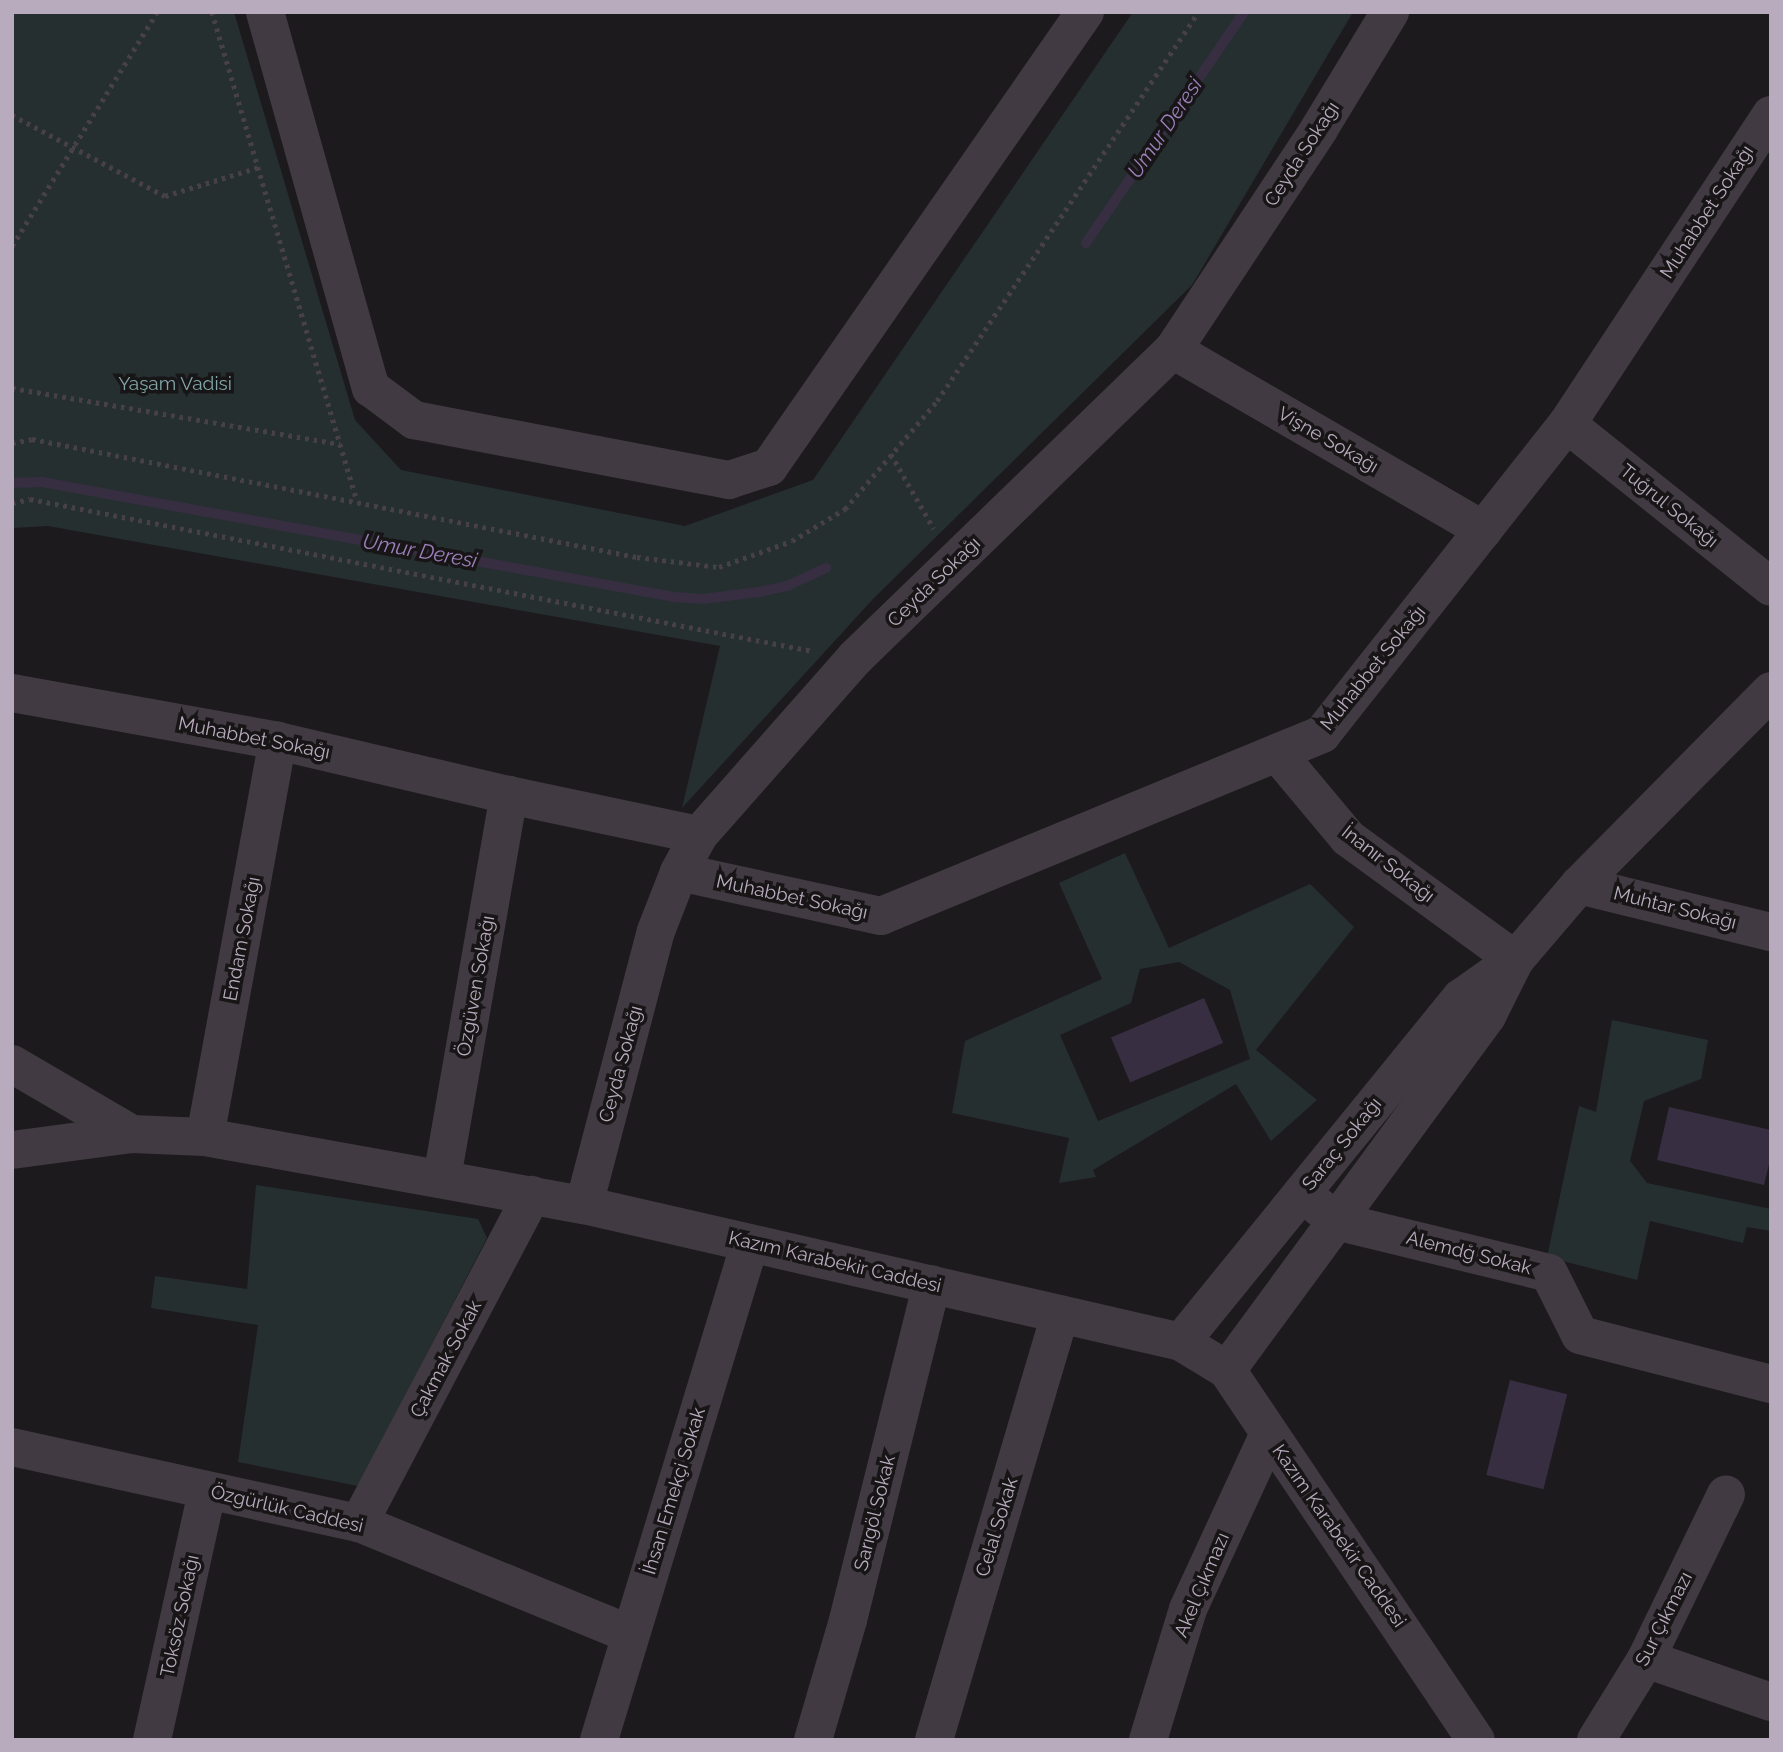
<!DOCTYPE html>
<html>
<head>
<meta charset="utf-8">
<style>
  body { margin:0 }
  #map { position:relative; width:1783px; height:1752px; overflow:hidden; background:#1c1a1c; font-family:Raleway,sans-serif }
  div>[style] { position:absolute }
  .green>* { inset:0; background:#252f30 }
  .water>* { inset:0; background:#372e42; transform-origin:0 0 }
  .stream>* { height:10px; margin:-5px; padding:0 5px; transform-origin:5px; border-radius:5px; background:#372e42 }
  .path>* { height:4.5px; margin-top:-2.25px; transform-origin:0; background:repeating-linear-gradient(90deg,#474049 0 3.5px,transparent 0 8.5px) }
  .minor>* { height:38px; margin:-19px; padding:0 19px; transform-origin:19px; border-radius:19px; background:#413a42 }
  span { translate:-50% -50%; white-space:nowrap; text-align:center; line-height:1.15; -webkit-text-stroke:7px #181517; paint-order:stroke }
  .street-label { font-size:19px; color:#b8abbd }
  .park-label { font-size:19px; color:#81a7a9 }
  .water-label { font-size:21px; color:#9b80ba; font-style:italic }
  .frame { position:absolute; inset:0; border:14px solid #b8abbd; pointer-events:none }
</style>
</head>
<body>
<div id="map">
  <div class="green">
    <i style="clip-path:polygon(12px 12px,234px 12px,355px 420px,401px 470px,685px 526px,813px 480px,1133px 12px,1353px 12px,1192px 285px,873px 599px,682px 808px,720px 646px,48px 526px,12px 528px)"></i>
    <i style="clip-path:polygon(evenodd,1125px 853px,1169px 948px,1310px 884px,1354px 927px,1256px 1050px,1317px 1100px,1271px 1141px,1236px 1084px,1093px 1170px,1096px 1177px,1059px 1183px,1069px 1138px,952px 1113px,965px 1041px,1102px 979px,1059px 883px,1125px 853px,1179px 962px,1230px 990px,1250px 1059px,1098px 1121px,1060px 1035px,1131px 1003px,1140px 969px,1179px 962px)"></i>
    <i style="clip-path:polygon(1612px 1020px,1708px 1040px,1701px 1079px,1644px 1101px,1630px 1161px,1647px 1183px,1771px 1209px,1771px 1231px,1747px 1227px,1743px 1243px,1650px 1221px,1637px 1280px,1547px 1257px,1579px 1106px,1596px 1112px)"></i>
    <i style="clip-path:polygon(256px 1185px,478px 1219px,487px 1238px,358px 1486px,238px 1462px,258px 1325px,151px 1308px,155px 1276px,247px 1289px)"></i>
  </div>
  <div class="water">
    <i style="left:1204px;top:998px;width:49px;height:101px;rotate:67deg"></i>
    <i style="clip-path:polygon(1669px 1107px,1771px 1130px,1771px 1156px,1764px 1185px,1657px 1160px)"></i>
    <i style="left:1510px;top:1380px;width:59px;height:98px;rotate:14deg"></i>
  </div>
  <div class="stream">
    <i style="left:1086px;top:243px;width:280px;rotate:-55.6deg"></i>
    <i style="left:12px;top:483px;width:30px;rotate:-2deg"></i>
    <i style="left:42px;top:482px;width:642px;rotate:10.31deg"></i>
    <i style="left:674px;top:597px;width:29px;rotate:4deg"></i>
    <i style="left:703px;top:599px;width:56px;rotate:-7.1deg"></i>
    <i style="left:759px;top:592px;width:29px;rotate:-12deg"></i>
    <i style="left:787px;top:586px;width:43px;rotate:-24.8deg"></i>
  </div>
  <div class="path">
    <i style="left:212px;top:12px;width:510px;rotate:73.48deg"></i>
    <i style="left:12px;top:115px;width:173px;rotate:27.9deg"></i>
    <i style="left:165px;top:196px;width:98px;rotate:-17.1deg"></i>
    <i style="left:12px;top:246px;width:275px;rotate:-58.2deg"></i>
    <i style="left:12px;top:388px;width:333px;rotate:9.7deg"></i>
    <i style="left:12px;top:443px;width:20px;rotate:-11deg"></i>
    <i style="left:32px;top:439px;width:616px;rotate:11.04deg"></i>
    <i style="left:637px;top:557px;width:83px;rotate:7deg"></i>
    <i style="left:719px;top:567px;width:77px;rotate:-19.6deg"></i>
    <i style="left:792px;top:541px;width:62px;rotate:-31.1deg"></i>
    <i style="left:845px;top:509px;width:142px;rotate:-49.6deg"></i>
    <i style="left:937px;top:401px;width:468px;rotate:-56.1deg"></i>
    <i style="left:891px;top:454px;width:86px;rotate:60.2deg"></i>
    <i style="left:12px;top:503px;width:18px;rotate:-13deg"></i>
    <i style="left:30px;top:499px;width:797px;rotate:11deg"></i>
  </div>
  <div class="minor">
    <i style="left:265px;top:12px;width:391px;rotate:74.3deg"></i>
    <i style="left:371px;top:388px;width:54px;rotate:36.7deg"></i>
    <i style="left:414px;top:420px;width:321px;rotate:10.8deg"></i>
    <i style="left:729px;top:480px;width:42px;rotate:-18deg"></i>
    <i style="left:769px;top:467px;width:554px;rotate:-55.22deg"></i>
    <i style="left:1173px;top:350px;width:359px;rotate:30.1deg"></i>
    <i style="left:1567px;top:424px;width:261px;rotate:38.6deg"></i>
    <i style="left:12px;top:693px;width:270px;rotate:10.2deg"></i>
    <i style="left:278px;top:741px;width:237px;rotate:13.2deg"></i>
    <i style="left:509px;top:795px;width:194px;rotate:11.9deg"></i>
    <i style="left:1277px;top:753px;width:111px;rotate:50.1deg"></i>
    <i style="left:1348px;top:838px;width:207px;rotate:36.1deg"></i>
    <i style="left:679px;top:872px;width:207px;rotate:12.3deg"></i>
    <i style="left:881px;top:916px;width:477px;rotate:-22.4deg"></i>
    <i style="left:1322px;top:734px;width:395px;rotate:-51.7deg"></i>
    <i style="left:1567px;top:424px;width:370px;rotate:-56.6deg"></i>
    <i style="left:1579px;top:885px;width:198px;rotate:13.8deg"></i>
    <i style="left:12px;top:1064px;width:139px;rotate:30.3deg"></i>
    <i style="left:132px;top:1134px;width:73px;rotate:2.4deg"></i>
    <i style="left:205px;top:1137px;width:385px;rotate:10.2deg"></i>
    <i style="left:584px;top:1205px;width:613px;rotate:12.92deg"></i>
    <i style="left:1181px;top:1342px;width:54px;rotate:31.3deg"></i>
    <i style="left:1227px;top:1370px;width:446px;rotate:56.1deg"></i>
    <i style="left:205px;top:1137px;width:403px;rotate:-79.6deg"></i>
    <i style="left:12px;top:1150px;width:121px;rotate:-7.6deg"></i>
    <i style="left:442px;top:1178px;width:389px;rotate:-80.1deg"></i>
    <i style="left:1302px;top:1193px;width:44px;rotate:39.5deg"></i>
    <i style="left:1336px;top:1221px;width:219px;rotate:13.7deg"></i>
    <i style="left:1549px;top:1273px;width:69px;rotate:63.4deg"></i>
    <i style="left:1580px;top:1335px;width:197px;rotate:14.4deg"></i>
    <i style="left:584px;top:1205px;width:283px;rotate:-75.3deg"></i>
    <i style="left:656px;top:931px;width:63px;rotate:-68.7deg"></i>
    <i style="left:679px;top:872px;width:42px;rotate:-61.6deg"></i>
    <i style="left:699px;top:835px;width:236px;rotate:-48.6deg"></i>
    <i style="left:855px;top:658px;width:443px;rotate:-44.1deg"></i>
    <i style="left:1173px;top:350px;width:265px;rotate:-56.5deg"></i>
    <i style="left:1319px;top:129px;width:137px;rotate:-58.7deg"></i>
    <i style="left:1181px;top:1342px;width:444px;rotate:-50.9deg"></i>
    <i style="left:1461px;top:998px;width:60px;rotate:-35.5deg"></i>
    <i style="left:1227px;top:1370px;width:439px;rotate:-53.7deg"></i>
    <i style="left:1487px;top:1016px;width:63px;rotate:-63.4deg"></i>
    <i style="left:1515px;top:960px;width:99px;rotate:-49.5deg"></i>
    <i style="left:1579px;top:885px;width:273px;rotate:-45.3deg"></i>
    <i style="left:12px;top:1447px;width:355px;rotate:12.4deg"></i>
    <i style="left:359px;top:1523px;width:293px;rotate:22.3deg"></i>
    <i style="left:359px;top:1523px;width:371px;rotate:-62.2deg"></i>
    <i style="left:1646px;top:1659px;width:132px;rotate:19deg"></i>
    <i style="left:152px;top:1740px;width:255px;rotate:-77.5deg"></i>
    <i style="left:599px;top:1740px;width:519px;rotate:-73.1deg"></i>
    <i style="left:813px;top:1740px;width:125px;rotate:-73.7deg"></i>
    <i style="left:848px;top:1620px;width:346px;rotate:-76deg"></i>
    <i style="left:934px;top:1740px;width:444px;rotate:-73.5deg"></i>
    <i style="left:1148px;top:1740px;width:137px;rotate:-73deg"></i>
    <i style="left:1188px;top:1609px;width:193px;rotate:-65.2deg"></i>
    <i style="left:1596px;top:1740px;width:95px;rotate:-58.3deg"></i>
    <i style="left:1646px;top:1659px;width:183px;rotate:-64.1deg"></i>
  </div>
  <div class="street-label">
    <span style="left:1302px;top:154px;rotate:-57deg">Ceyda Sokağı</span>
    <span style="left:1707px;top:212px;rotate:-57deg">Muhabbet Sokağı</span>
    <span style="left:1328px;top:440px;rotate:30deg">Vişne Sokağı</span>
    <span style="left:1669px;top:506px;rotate:39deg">Tuğrul Sokağı</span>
    <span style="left:934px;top:582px;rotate:-44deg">Ceyda Sokağı</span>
    <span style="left:1373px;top:668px;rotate:-51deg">Muhabbet Sokağı</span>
    <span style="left:254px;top:738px;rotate:11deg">Muhabbet Sokağı</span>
    <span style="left:1388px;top:864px;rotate:38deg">İnanır Sokağı</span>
    <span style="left:792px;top:897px;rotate:12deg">Muhabbet Sokağı</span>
    <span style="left:1675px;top:908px;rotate:14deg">Muhtar Sokağı</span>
    <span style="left:242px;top:939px;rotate:-79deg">Endam Sokağı</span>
    <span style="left:476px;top:986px;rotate:-80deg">Özgüven Sokağı</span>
    <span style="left:621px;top:1064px;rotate:-75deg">Ceyda Sokağı</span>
    <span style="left:1342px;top:1144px;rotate:-51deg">Saraç Sokağı</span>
    <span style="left:1469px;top:1253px;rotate:14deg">Alemdğ Sokak</span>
    <span style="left:835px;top:1262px;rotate:13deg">Kazım Karabekir Caddesi</span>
    <span style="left:446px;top:1359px;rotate:-62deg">Çakmak Sokak</span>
    <span style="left:674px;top:1491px;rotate:-73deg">İhsan Emekçi Sokak</span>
    <span style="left:287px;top:1509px;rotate:13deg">Özgürlük Caddesi</span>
    <span style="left:875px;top:1513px;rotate:-76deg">Sarıgöl Sokak</span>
    <span style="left:997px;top:1527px;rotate:-73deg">Celal Sokak</span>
    <span style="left:1339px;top:1536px;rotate:55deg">Kazım Karabekir Caddesi</span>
    <span style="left:1202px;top:1585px;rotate:-67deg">Akel Çıkmazı</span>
    <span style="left:180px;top:1616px;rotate:-78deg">Toksöz Sokağı</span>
    <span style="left:1664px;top:1619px;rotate:-63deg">Sur Çıkmazı</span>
  </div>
  <div class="park-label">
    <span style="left:175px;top:384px">Yaşam Vadisi</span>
  </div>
  <div class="water-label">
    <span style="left:1165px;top:128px;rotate:-56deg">Umur Deresi</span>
    <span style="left:420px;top:551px;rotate:10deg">Umur Deresi</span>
  </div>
  <div class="frame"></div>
</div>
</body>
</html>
